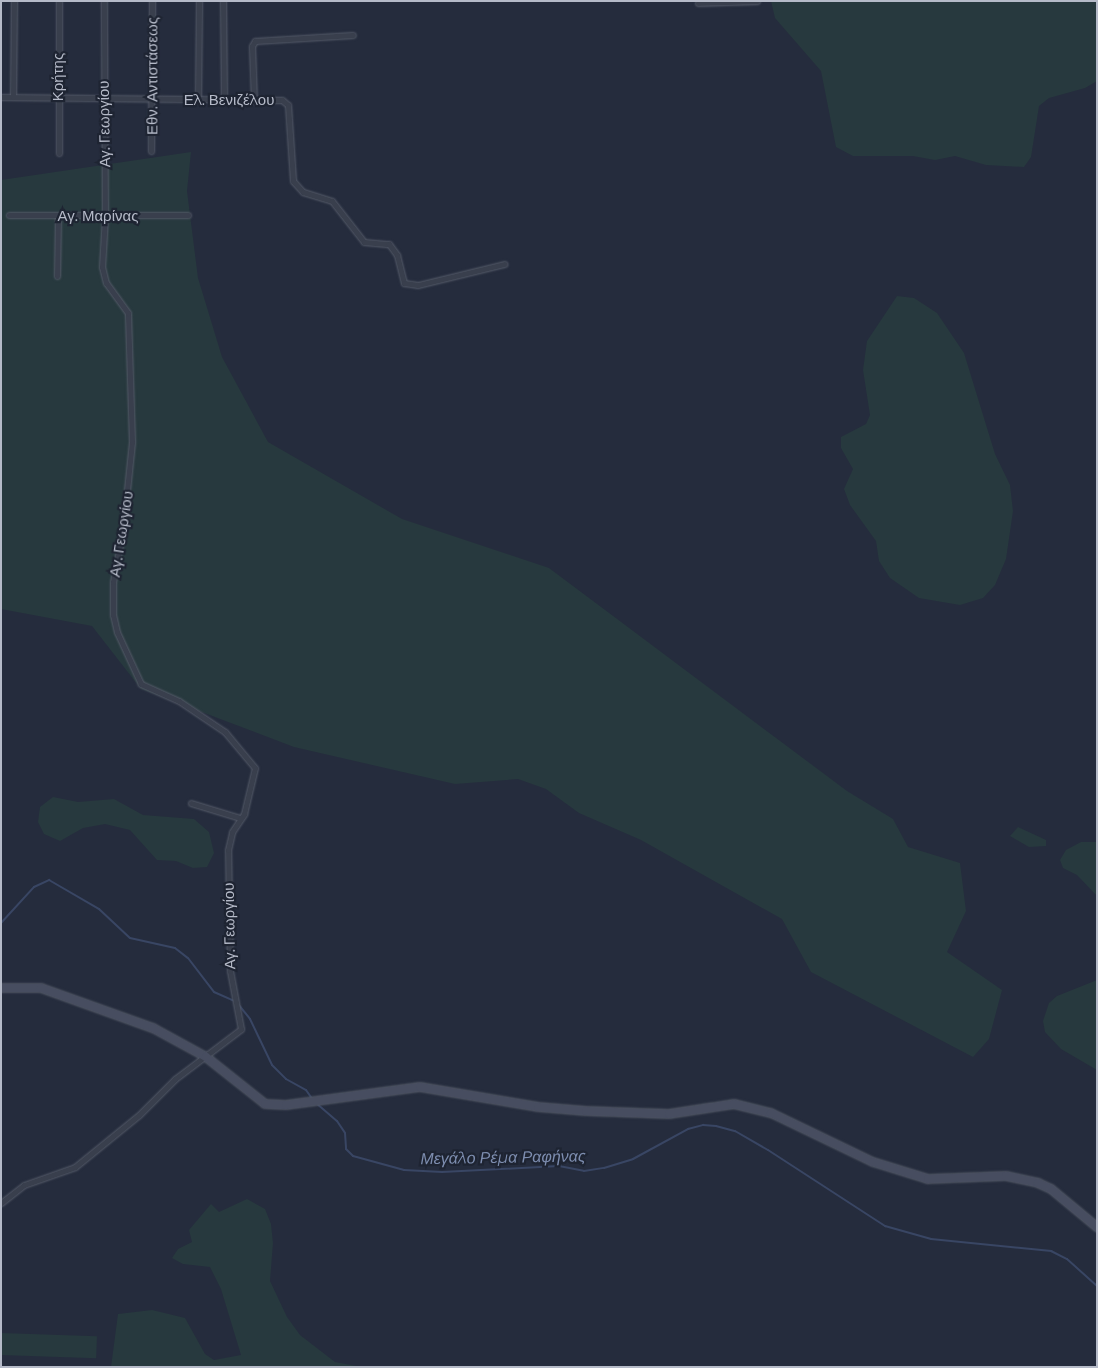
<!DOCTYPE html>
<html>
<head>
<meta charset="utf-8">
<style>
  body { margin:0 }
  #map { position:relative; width:1098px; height:1368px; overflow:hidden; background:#252c3d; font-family:Montserrat,sans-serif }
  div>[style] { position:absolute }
  .green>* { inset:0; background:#27393e; transform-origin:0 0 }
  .stream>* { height:2px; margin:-1px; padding:0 1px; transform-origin:1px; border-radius:1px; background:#394664 }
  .roads { filter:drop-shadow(0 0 1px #545a68) drop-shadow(0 0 1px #545a68) }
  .street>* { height:5px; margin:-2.5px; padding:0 2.5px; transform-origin:2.5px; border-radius:2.5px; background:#393f4d }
  .secondary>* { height:8px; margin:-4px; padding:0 4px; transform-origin:4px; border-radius:4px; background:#474d60 }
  span { translate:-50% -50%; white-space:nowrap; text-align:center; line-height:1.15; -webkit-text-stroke:4.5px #1e2432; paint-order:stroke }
  .street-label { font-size:15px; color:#b5bac8 }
  .water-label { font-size:16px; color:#7d8daf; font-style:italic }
  .frame { position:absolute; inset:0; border:2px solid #b5bac8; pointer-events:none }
</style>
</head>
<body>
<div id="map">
  <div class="green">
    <i style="clip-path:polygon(771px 1px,1097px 1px,1097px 81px,1085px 88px,1049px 98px,1039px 106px,1031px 157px,1024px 167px,986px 165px,955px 156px,935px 160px,913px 156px,853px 156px,836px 147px,821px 71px,775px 18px)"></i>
    <i style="clip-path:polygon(191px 152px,187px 191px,198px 278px,222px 357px,268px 442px,402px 519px,549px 568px,847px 791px,893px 819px,908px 847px,960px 863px,966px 911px,947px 952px,1002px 990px,989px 1039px,973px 1057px,811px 972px,782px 919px,641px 840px,579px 813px,546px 789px,518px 779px,455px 784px,294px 747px,141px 689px,92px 626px,1px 609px,1px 180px)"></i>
    <i style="clip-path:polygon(897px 296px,914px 298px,937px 313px,964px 353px,995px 454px,1010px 485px,1013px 511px,1006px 559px,995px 585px,983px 598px,960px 605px,919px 598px,890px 578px,879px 561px,876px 541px,850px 505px,844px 489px,853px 469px,841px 448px,841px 437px,866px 424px,870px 415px,863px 370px,867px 341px)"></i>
    <i style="clip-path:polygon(53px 797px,78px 802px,114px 799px,143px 815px,194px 819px,209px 832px,214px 853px,207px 867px,193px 868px,176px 861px,157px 860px,130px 830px,105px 824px,83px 828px,60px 841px,44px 834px,38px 822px,40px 807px)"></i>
    <i style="clip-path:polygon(1018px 827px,1046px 840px,1046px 846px,1029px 847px,1010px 836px)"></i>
    <i style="clip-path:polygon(1081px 842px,1097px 842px,1097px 896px,1077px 875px,1063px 868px,1060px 860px,1066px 850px)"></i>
    <i style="clip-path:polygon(1097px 980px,1097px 1070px,1061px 1049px,1045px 1032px,1043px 1021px,1049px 1003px,1057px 996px)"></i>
    <i style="clip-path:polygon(247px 1199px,265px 1209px,271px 1224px,273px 1243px,270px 1281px,287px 1317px,300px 1335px,335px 1362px,362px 1367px,111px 1367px,118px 1314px,152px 1310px,185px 1318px,205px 1354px,214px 1360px,241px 1355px,221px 1289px,210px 1267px,183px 1264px,172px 1258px,178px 1249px,192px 1242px,189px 1230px,211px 1204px,219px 1212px)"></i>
    <i style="left:1px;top:1333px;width:96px;height:22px;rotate:2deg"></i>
  </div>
  <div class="stream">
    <i style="left:1px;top:923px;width:49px;rotate:-47.5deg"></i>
    <i style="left:34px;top:887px;width:17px;rotate:-25deg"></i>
    <i style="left:49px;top:880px;width:58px;rotate:30.1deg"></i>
    <i style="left:99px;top:909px;width:42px;rotate:43.1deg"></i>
    <i style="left:130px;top:938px;width:46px;rotate:12.5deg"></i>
    <i style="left:175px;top:948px;width:16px;rotate:38deg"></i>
    <i style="left:188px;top:958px;width:43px;rotate:52.6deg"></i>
    <i style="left:214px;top:992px;width:22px;rotate:24deg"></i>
    <i style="left:238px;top:1004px;width:19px;rotate:51deg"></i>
    <i style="left:250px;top:1019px;width:51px;rotate:64.4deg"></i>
    <i style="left:272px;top:1065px;width:20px;rotate:45deg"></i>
    <i style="left:286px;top:1079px;width:23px;rotate:29deg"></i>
    <i style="left:306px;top:1090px;width:12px;rotate:55deg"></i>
    <i style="left:316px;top:1103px;width:28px;rotate:41deg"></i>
    <i style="left:337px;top:1121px;width:14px;rotate:56deg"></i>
    <i style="left:345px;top:1133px;width:16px;rotate:86deg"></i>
    <i style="left:346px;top:1149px;width:10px;rotate:45deg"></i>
    <i style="left:353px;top:1156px;width:53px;rotate:15.4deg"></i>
    <i style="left:404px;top:1170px;width:38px;rotate:3deg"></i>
    <i style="left:442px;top:1172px;width:117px;rotate:-2.9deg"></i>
    <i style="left:559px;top:1166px;width:25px;rotate:11deg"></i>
    <i style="left:584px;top:1171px;width:20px;rotate:-9deg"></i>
    <i style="left:604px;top:1168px;width:30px;rotate:-17deg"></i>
    <i style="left:633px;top:1159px;width:63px;rotate:-28.6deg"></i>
    <i style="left:688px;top:1129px;width:16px;rotate:-15deg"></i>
    <i style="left:703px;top:1125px;width:13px;rotate:4deg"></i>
    <i style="left:716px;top:1126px;width:20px;rotate:15deg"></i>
    <i style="left:735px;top:1131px;width:38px;rotate:30deg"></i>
    <i style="left:768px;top:1150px;width:140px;rotate:33deg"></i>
    <i style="left:885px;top:1226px;width:48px;rotate:15.8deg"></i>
    <i style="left:931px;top:1239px;width:121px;rotate:5.7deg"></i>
    <i style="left:1051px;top:1251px;width:18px;rotate:27deg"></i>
    <i style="left:1067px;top:1259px;width:40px;rotate:42deg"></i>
  </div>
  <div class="roads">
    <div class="street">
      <i style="left:59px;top:1px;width:152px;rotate:90deg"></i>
      <i style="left:223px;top:1px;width:100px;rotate:89.4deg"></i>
      <i style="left:698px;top:3px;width:59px;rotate:-1.9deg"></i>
      <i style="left:1px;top:97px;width:281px;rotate:0.6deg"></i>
      <i style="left:282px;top:100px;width:8px;rotate:40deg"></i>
      <i style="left:288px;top:105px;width:76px;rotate:86.2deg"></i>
      <i style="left:293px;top:181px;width:15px;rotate:48deg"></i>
      <i style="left:303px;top:192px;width:30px;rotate:17deg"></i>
      <i style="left:332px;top:201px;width:52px;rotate:52deg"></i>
      <i style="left:364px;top:242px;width:25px;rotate:5deg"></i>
      <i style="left:389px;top:244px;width:14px;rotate:54deg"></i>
      <i style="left:397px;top:255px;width:29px;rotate:76deg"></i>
      <i style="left:404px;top:283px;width:14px;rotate:8deg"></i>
      <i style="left:418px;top:285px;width:89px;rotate:-13.7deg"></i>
      <i style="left:13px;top:97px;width:96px;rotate:-89.4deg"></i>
      <i style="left:198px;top:100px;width:99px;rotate:-89.4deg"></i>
      <i style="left:254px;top:101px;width:55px;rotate:-92.1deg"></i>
      <i style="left:252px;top:46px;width:6px;rotate:-59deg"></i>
      <i style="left:255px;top:41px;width:98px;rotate:-3.5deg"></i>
      <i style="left:151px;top:151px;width:150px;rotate:-89.6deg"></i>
      <i style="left:9px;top:215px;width:179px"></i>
      <i style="left:57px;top:276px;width:60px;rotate:-89deg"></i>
      <i style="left:191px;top:803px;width:51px;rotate:17deg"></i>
      <i style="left:1px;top:1203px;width:29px;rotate:-38deg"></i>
      <i style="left:24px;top:1185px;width:54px;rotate:-19.4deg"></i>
      <i style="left:75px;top:1167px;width:82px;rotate:-39.1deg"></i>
      <i style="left:139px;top:1115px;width:51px;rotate:-45deg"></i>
      <i style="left:175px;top:1079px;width:83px;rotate:-37.1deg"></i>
      <i style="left:241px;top:1029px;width:59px;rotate:-100.7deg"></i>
      <i style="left:230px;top:971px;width:121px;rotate:-90.9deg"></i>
      <i style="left:228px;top:850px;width:18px;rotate:-77deg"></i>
      <i style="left:232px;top:832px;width:22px;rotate:-56deg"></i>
      <i style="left:244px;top:814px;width:47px;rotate:-76.6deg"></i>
      <i style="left:255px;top:768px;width:47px;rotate:-129.8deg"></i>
      <i style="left:225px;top:732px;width:55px;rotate:-146deg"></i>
      <i style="left:179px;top:701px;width:42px;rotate:-155.9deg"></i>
      <i style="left:141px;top:684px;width:57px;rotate:-114.8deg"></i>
      <i style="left:117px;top:632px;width:17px;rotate:-103deg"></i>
      <i style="left:113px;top:615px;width:33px;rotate:-90deg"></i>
      <i style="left:113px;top:582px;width:54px;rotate:-79.3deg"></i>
      <i style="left:123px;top:529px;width:87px;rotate:-84.1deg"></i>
      <i style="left:132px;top:442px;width:129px;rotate:-91.8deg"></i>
      <i style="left:128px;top:313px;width:37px;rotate:-126deg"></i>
      <i style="left:106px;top:283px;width:16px;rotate:-104deg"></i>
      <i style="left:102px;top:267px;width:50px;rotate:-86.6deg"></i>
      <i style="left:105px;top:217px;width:216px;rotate:-90.3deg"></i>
    </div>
    <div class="secondary">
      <i style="left:1px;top:988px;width:40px"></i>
      <i style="left:41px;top:988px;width:119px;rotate:19.7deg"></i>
      <i style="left:153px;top:1028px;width:60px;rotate:28.7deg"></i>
      <i style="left:206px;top:1057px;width:75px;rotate:38.5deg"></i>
      <i style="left:265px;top:1104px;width:21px;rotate:3deg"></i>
      <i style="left:286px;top:1105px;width:135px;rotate:-7.7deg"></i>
      <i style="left:420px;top:1087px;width:120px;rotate:9.6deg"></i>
      <i style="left:538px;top:1107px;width:48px;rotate:4.8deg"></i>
      <i style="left:586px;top:1111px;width:83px;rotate:2.1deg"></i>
      <i style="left:669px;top:1114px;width:66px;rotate:-8.7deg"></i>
      <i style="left:734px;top:1104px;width:38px;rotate:14deg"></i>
      <i style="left:771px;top:1113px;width:113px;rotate:25.7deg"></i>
      <i style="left:873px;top:1162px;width:58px;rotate:17.2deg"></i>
      <i style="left:928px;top:1179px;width:78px;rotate:-2.2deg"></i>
      <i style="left:1006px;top:1176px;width:33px;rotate:12deg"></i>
      <i style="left:1038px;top:1183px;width:14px;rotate:25deg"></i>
      <i style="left:1051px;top:1189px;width:60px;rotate:39.6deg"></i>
    </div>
  </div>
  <div class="street-label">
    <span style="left:152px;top:76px;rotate:-90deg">Εθν. Αντιστάσεως</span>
    <span style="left:58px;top:77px;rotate:-90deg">Κρήτης</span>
    <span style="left:229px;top:100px">Ελ. Βενιζέλου</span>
    <span style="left:104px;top:124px;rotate:-91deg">Αγ. Γεωργίου</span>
    <span style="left:98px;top:216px">Αγ. Μαρίνας</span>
    <span style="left:121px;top:534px;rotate:-81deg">Αγ. Γεωργίου</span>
    <span style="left:229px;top:926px;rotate:-91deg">Αγ. Γεωργίου</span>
  </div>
  <div class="water-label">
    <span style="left:503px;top:1158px;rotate:-1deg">Μεγάλο Ρέμα Ραφήνας</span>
  </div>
  <div class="frame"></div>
</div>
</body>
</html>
